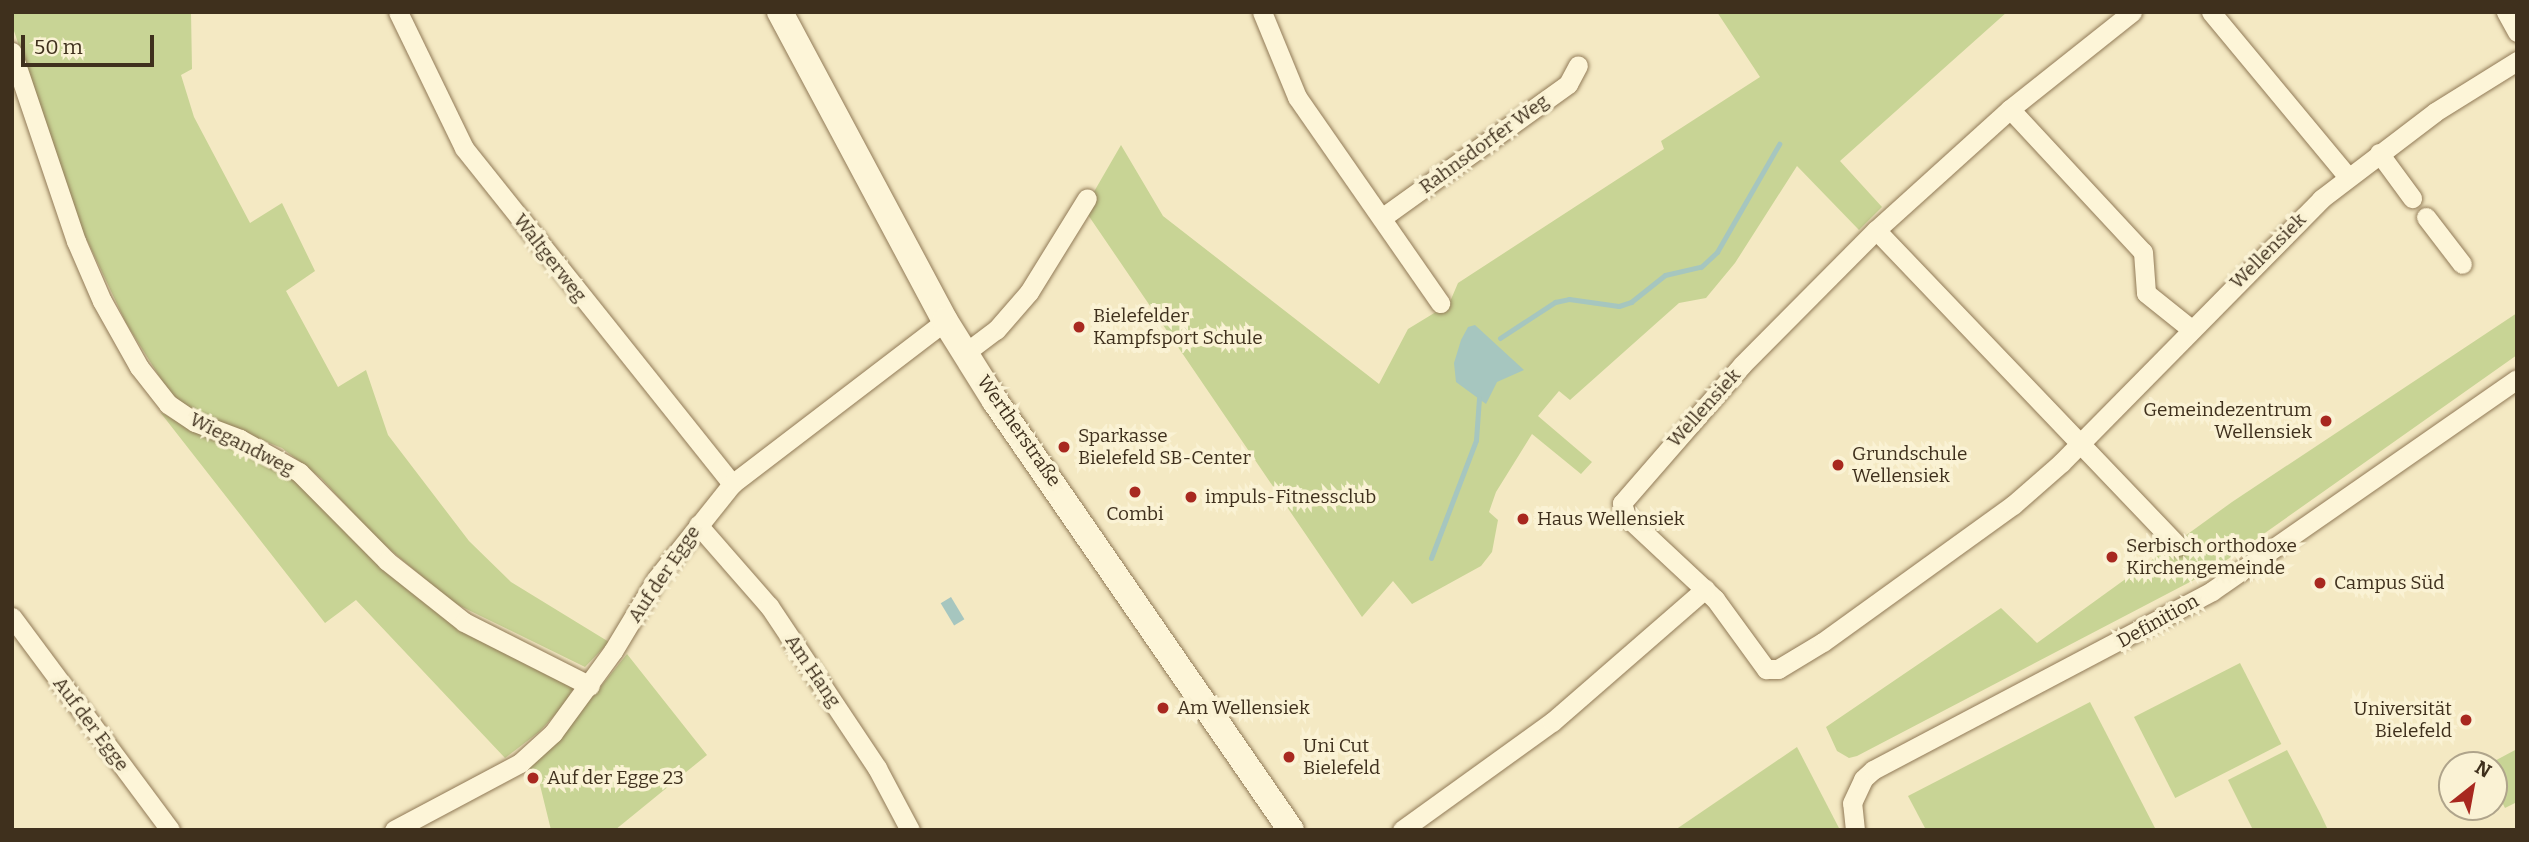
<!DOCTYPE html>
<html>
<head>
<meta charset="utf-8">
<style>
  body { margin:0 }
  #map { position:relative; width:2529px; height:842px; overflow:hidden; background:#f4e9c3; font-family:Bitter,serif }
  div>[style] { position:absolute }
  .green>* { inset:0; background:#c8d495; transform-origin:0 0 }
  .water>* { inset:0; background:#a6c6bf; transform-origin:0 0 }
  .stream>* { height:5px; margin:-2.5px; padding:0 2.5px; transform-origin:2.5px; border-radius:2.5px; background:#a6c6bf }
  .roads { filter:drop-shadow(0 0 2px #917a57) drop-shadow(0 0 2px #917a57) }
  .minor>* { height:19px; margin:-9.5px; padding:0 9.5px; transform-origin:9.5px; border-radius:9.5px; background:#fdf5d8 }
  .secondary>* { height:26px; margin:-13px; padding:0 13px; transform-origin:13px; border-radius:13px; background:#fdf5d8 }
  .dots>* { width:19px; height:19px; translate:-50% -50%; box-sizing:border-box; border:4px solid #faf2d4; border-radius:50% }
  span { translate:-50% -50%; white-space:nowrap; text-align:center; line-height:1.15; -webkit-text-stroke:7px #faf2d4; paint-order:stroke }
  .street-label { font-size:19px; color:#3f301d }
  .poi-label { font-size:19px; color:#3f301d }
  .left { translate:0 -50%; text-align:left }
  .right { translate:-100% -50%; text-align:right }
  .frame { position:absolute; inset:0; border:14px solid #3f301d; pointer-events:none }
  .north { position:absolute; left:2438px; top:751px; width:70px; height:70px; box-sizing:border-box; background:#faf2d4; border:2px solid #afa48b; border-radius:50%; rotate:31deg; font-size:19px; font-weight:700; line-height:28px; text-align:center; color:#3f301d }
  .north::after { content:''; display:block; margin:auto; width:24px; height:32px; background:#a8281f; clip-path:polygon(50% 0,100% 100%,50% 72%,0 100%) }
  .scale { position:absolute; left:21px; top:35px; width:133px; height:32px; box-sizing:border-box; border:4px solid #3f301d; border-top:0; padding-left:9px; font-size:21px; line-height:24px; white-space:nowrap; color:#3f301d; -webkit-text-stroke:5px #faf2d4; paint-order:stroke }
</style>
</head>
<body>
<div id="map">
  <div class="green">
    <i style="clip-path:polygon(12px 12px,191px 12px,192px 69px,181px 75px,194px 117px,250px 223px,282px 203px,315px 271px,286px 291px,338px 387px,366px 370px,388px 435px,469px 541px,511px 582px,609px 642px,585px 667px,452px 602px,374px 536px,321px 478px,282px 448px,196px 414px,169px 392px,126px 323px,78px 221px,12px 25px)"></i>
    <i style="clip-path:polygon(1717px 12px,2007px 12px,1840px 161px,1882px 207px,1859px 230px,1797px 166px,1735px 263px,1706px 298px,1679px 303px,1570px 400px,1559px 391px,1538px 416px,1592px 462px,1581px 474px,1532px 434px,1496px 492px,1489px 512px,1498px 520px,1492px 552px,1481px 566px,1412px 604px,1393px 581px,1362px 617px,1084px 209px,1121px 145px,1163px 216px,1379px 384px,1408px 329px,1449px 304px,1458px 283px,1664px 149px,1661px 141px,1760px 77px)"></i>
    <i style="clip-path:polygon(2517px 313px,2517px 355px,2211px 571px,1857px 756px,1849px 758px,1837px 751px,1826px 727px,2001px 608px,2037px 643px,2232px 502px)"></i>
    <i style="clip-path:polygon(160px 412px,191px 429px,235px 443px,310px 490px,363px 547px,575px 685px,564px 705px,539px 732px,505px 758px,356px 600px,325px 623px)"></i>
    <i style="clip-path:polygon(627px 654px,707px 755px,615px 830px,551px 830px,539px 781px,529px 766px,560px 737px)"></i>
    <i style="left:2240px;top:663px;width:91px;height:119px;rotate:63deg"></i>
    <i style="clip-path:polygon(2090px 702px,2156px 830px,1926px 830px,1908px 796px)"></i>
    <i style="clip-path:polygon(1797px 747px,1840px 830px,1675px 830px)"></i>
    <i style="clip-path:polygon(2517px 749px,2517px 802px,2505px 808px,2499px 796px,2494px 798px,2494px 765px,2487px 765px)"></i>
    <i style="clip-path:polygon(2287px 750px,2320px 813px,2328px 830px,2253px 830px,2228px 780px)"></i>
  </div>
  <div class="water">
    <i style="clip-path:polygon(1475px 325px,1524px 370px,1497px 382px,1486px 404px,1456px 382px,1454px 363px,1461px 340px,1468px 327px)"></i>
    <i style="left:951px;top:597px;width:26px;height:12px;rotate:59deg"></i>
  </div>
  <div class="stream">
    <i style="left:1500px;top:338px;width:66px;rotate:-33.2deg"></i>
    <i style="left:1555px;top:302px;width:14px;rotate:-12deg"></i>
    <i style="left:1569px;top:299px;width:50px;rotate:8deg"></i>
    <i style="left:1619px;top:306px;width:13px;rotate:-18deg"></i>
    <i style="left:1631px;top:302px;width:43px;rotate:-38.5deg"></i>
    <i style="left:1665px;top:275px;width:37px;rotate:-13deg"></i>
    <i style="left:1701px;top:267px;width:22px;rotate:-43deg"></i>
    <i style="left:1717px;top:252px;width:125px;rotate:-60.1deg"></i>
    <i style="left:1431px;top:558px;width:126px;rotate:-69.1deg"></i>
    <i style="left:1476px;top:440px;width:42px;rotate:-85.9deg"></i>
  </div>
  <div class="roads">
    <div class="minor">
      <i style="left:398px;top:12px;width:151px;rotate:64.1deg"></i>
      <i style="left:464px;top:148px;width:430px;rotate:51.4deg"></i>
      <i style="left:1262px;top:12px;width:92px;rotate:67.6deg"></i>
      <i style="left:1297px;top:97px;width:251px;rotate:55.2deg"></i>
      <i style="left:2132px;top:12px;width:156px;rotate:141.5deg"></i>
      <i style="left:2010px;top:109px;width:181px;rotate:137.9deg"></i>
      <i style="left:1876px;top:230px;width:190px;rotate:134.8deg"></i>
      <i style="left:1742px;top:365px;width:183px;rotate:131deg"></i>
      <i style="left:1622px;top:503px;width:14px;rotate:73deg"></i>
      <i style="left:1626px;top:516px;width:122px;rotate:43deg"></i>
      <i style="left:1715px;top:599px;width:87px;rotate:53.9deg"></i>
      <i style="left:1766px;top:669px;width:12px"></i>
      <i style="left:1778px;top:669px;width:52px;rotate:-31deg"></i>
      <i style="left:1823px;top:642px;width:234px;rotate:-35.8deg"></i>
      <i style="left:2013px;top:505px;width:64px;rotate:-41.2deg"></i>
      <i style="left:2061px;top:463px;width:371px;rotate:-45.4deg"></i>
      <i style="left:2321px;top:199px;width:143px;rotate:-37.3deg"></i>
      <i style="left:2435px;top:112px;width:97px;rotate:-31.9deg"></i>
      <i style="left:2211px;top:12px;width:214px;rotate:50.3deg"></i>
      <i style="left:2506px;top:12px;width:23px;rotate:61deg"></i>
      <i style="left:12px;top:52px;width:200px;rotate:71.3deg"></i>
      <i style="left:76px;top:241px;width:65px;rotate:66.6deg"></i>
      <i style="left:102px;top:301px;width:76px;rotate:60.7deg"></i>
      <i style="left:139px;top:367px;width:47px;rotate:51.9deg"></i>
      <i style="left:168px;top:404px;width:32px;rotate:34deg"></i>
      <i style="left:195px;top:422px;width:48px;rotate:20.7deg"></i>
      <i style="left:240px;top:439px;width:68px;rotate:29.2deg"></i>
      <i style="left:299px;top:472px;width:125px;rotate:45.3deg"></i>
      <i style="left:387px;top:561px;width:98px;rotate:38.4deg"></i>
      <i style="left:464px;top:622px;width:141px;rotate:26.9deg"></i>
      <i style="left:2010px;top:109px;width:195px;rotate:47.1deg"></i>
      <i style="left:2143px;top:252px;width:41px;rotate:85.8deg"></i>
      <i style="left:2146px;top:293px;width:58px;rotate:38.7deg"></i>
      <i style="left:2379px;top:153px;width:56px;rotate:53.7deg"></i>
      <i style="left:1383px;top:217px;width:228px;rotate:-35.7deg"></i>
      <i style="left:1568px;top:84px;width:21px;rotate:-62deg"></i>
      <i style="left:2426px;top:217px;width:59px;rotate:52.5deg"></i>
      <i style="left:1876px;top:230px;width:437px;rotate:46.3deg"></i>
      <i style="left:965px;top:353px;width:39px;rotate:-37deg"></i>
      <i style="left:996px;top:330px;width:50px;rotate:-49deg"></i>
      <i style="left:1029px;top:292px;width:110px;rotate:-58.3deg"></i>
      <i style="left:698px;top:525px;width:108px;rotate:48.8deg"></i>
      <i style="left:769px;top:606px;width:195px;rotate:56.3deg"></i>
      <i style="left:877px;top:768px;width:70px;rotate:62deg"></i>
      <i style="left:12px;top:617px;width:265px;rotate:53.4deg"></i>
      <i style="left:394px;top:830px;width:143px;rotate:-28deg"></i>
      <i style="left:520px;top:763px;width:45px;rotate:-42.3deg"></i>
      <i style="left:553px;top:733px;width:102px;rotate:-53.8deg"></i>
      <i style="left:613px;top:651px;width:85px;rotate:-58.9deg"></i>
      <i style="left:657px;top:578px;width:120px;rotate:-51.4deg"></i>
      <i style="left:732px;top:484px;width:268px;rotate:-37.4deg"></i>
      <i style="left:1402px;top:830px;width:185px;rotate:-35.8deg"></i>
      <i style="left:1552px;top:722px;width:203px;rotate:-41deg"></i>
      <i style="left:1855px;top:830px;width:27px;rotate:-96deg"></i>
      <i style="left:1852px;top:803px;width:26px;rotate:-65deg"></i>
      <i style="left:1863px;top:779px;width:13px;rotate:-42deg"></i>
      <i style="left:1873px;top:770px;width:383px;rotate:-27.8deg"></i>
      <i style="left:2212px;top:591px;width:371px;rotate:-34.8deg"></i>
    </div>
    <div class="secondary">
      <i style="left:780px;top:12px;width:350px;rotate:61.9deg"></i>
      <i style="left:945px;top:321px;width:94px;rotate:58deg"></i>
      <i style="left:995px;top:401px;width:521px;rotate:55.4deg"></i>
    </div>
  </div>
  <div class="dots">
    <i style="left:1079px;top:327px;background:#a8281f"></i>
    <i style="left:2326px;top:421px;background:#a8281f"></i>
    <i style="left:1064px;top:447px;background:#a8281f"></i>
    <i style="left:1838px;top:465px;background:#a8281f"></i>
    <i style="left:1135px;top:492px;background:#a8281f"></i>
    <i style="left:1191px;top:497px;background:#a8281f"></i>
    <i style="left:1523px;top:519px;background:#a8281f"></i>
    <i style="left:2112px;top:557px;background:#a8281f"></i>
    <i style="left:2320px;top:583px;background:#a8281f"></i>
    <i style="left:1163px;top:708px;background:#a8281f"></i>
    <i style="left:2466px;top:720px;background:#a8281f"></i>
    <i style="left:1289px;top:757px;background:#a8281f"></i>
    <i style="left:533px;top:778px;background:#a8281f"></i>
  </div>
  <div class="street-label">
    <span style="left:1484px;top:144px;rotate:-36deg">Rahnsdorfer Weg</span>
    <span style="left:2268px;top:251px;rotate:-45deg">Wellensiek</span>
    <span style="left:550px;top:258px;rotate:52deg">Waltgerweg</span>
    <span style="left:1704px;top:408px;rotate:-48deg">Wellensiek</span>
    <span style="left:1019px;top:431px;rotate:55deg">Wertherstraße</span>
    <span style="left:242px;top:444px;rotate:27deg">Wiegandweg</span>
    <span style="left:664px;top:574px;rotate:-56deg">Auf der Egge</span>
    <span style="left:2158px;top:621px;rotate:-29deg">Definition</span>
    <span style="left:813px;top:671px;rotate:56deg">Am Hang</span>
    <span style="left:91px;top:724px;rotate:53deg">Auf der Egge</span>
  </div>
  <div class="poi-label">
    <span class="left" style="left:1093px;top:327px">Bielefelder<br>Kampfsport Schule</span>
    <span class="right" style="left:2312px;top:421px">Gemeindezentrum<br>Wellensiek</span>
    <span class="left" style="left:1078px;top:447px">Sparkasse<br>Bielefeld SB-Center</span>
    <span class="left" style="left:1852px;top:465px">Grundschule<br>Wellensiek</span>
    <span class="left" style="left:1205px;top:497px">impuls-Fitnessclub</span>
    <span style="left:1135px;top:514px">Combi</span>
    <span class="left" style="left:1537px;top:519px">Haus Wellensiek</span>
    <span class="left" style="left:2126px;top:557px">Serbisch orthodoxe<br>Kirchengemeinde</span>
    <span class="left" style="left:2334px;top:583px">Campus Süd</span>
    <span class="left" style="left:1177px;top:708px">Am Wellensiek</span>
    <span class="right" style="left:2452px;top:720px">Universität<br>Bielefeld</span>
    <span class="left" style="left:1303px;top:757px">Uni Cut<br>Bielefeld</span>
    <span class="left" style="left:547px;top:778px">Auf der Egge 23</span>
  </div>
  <div class="frame"></div>
  <div class="north">N</div>
  <div class="scale">50 m</div>
</div>
</body>
</html>
